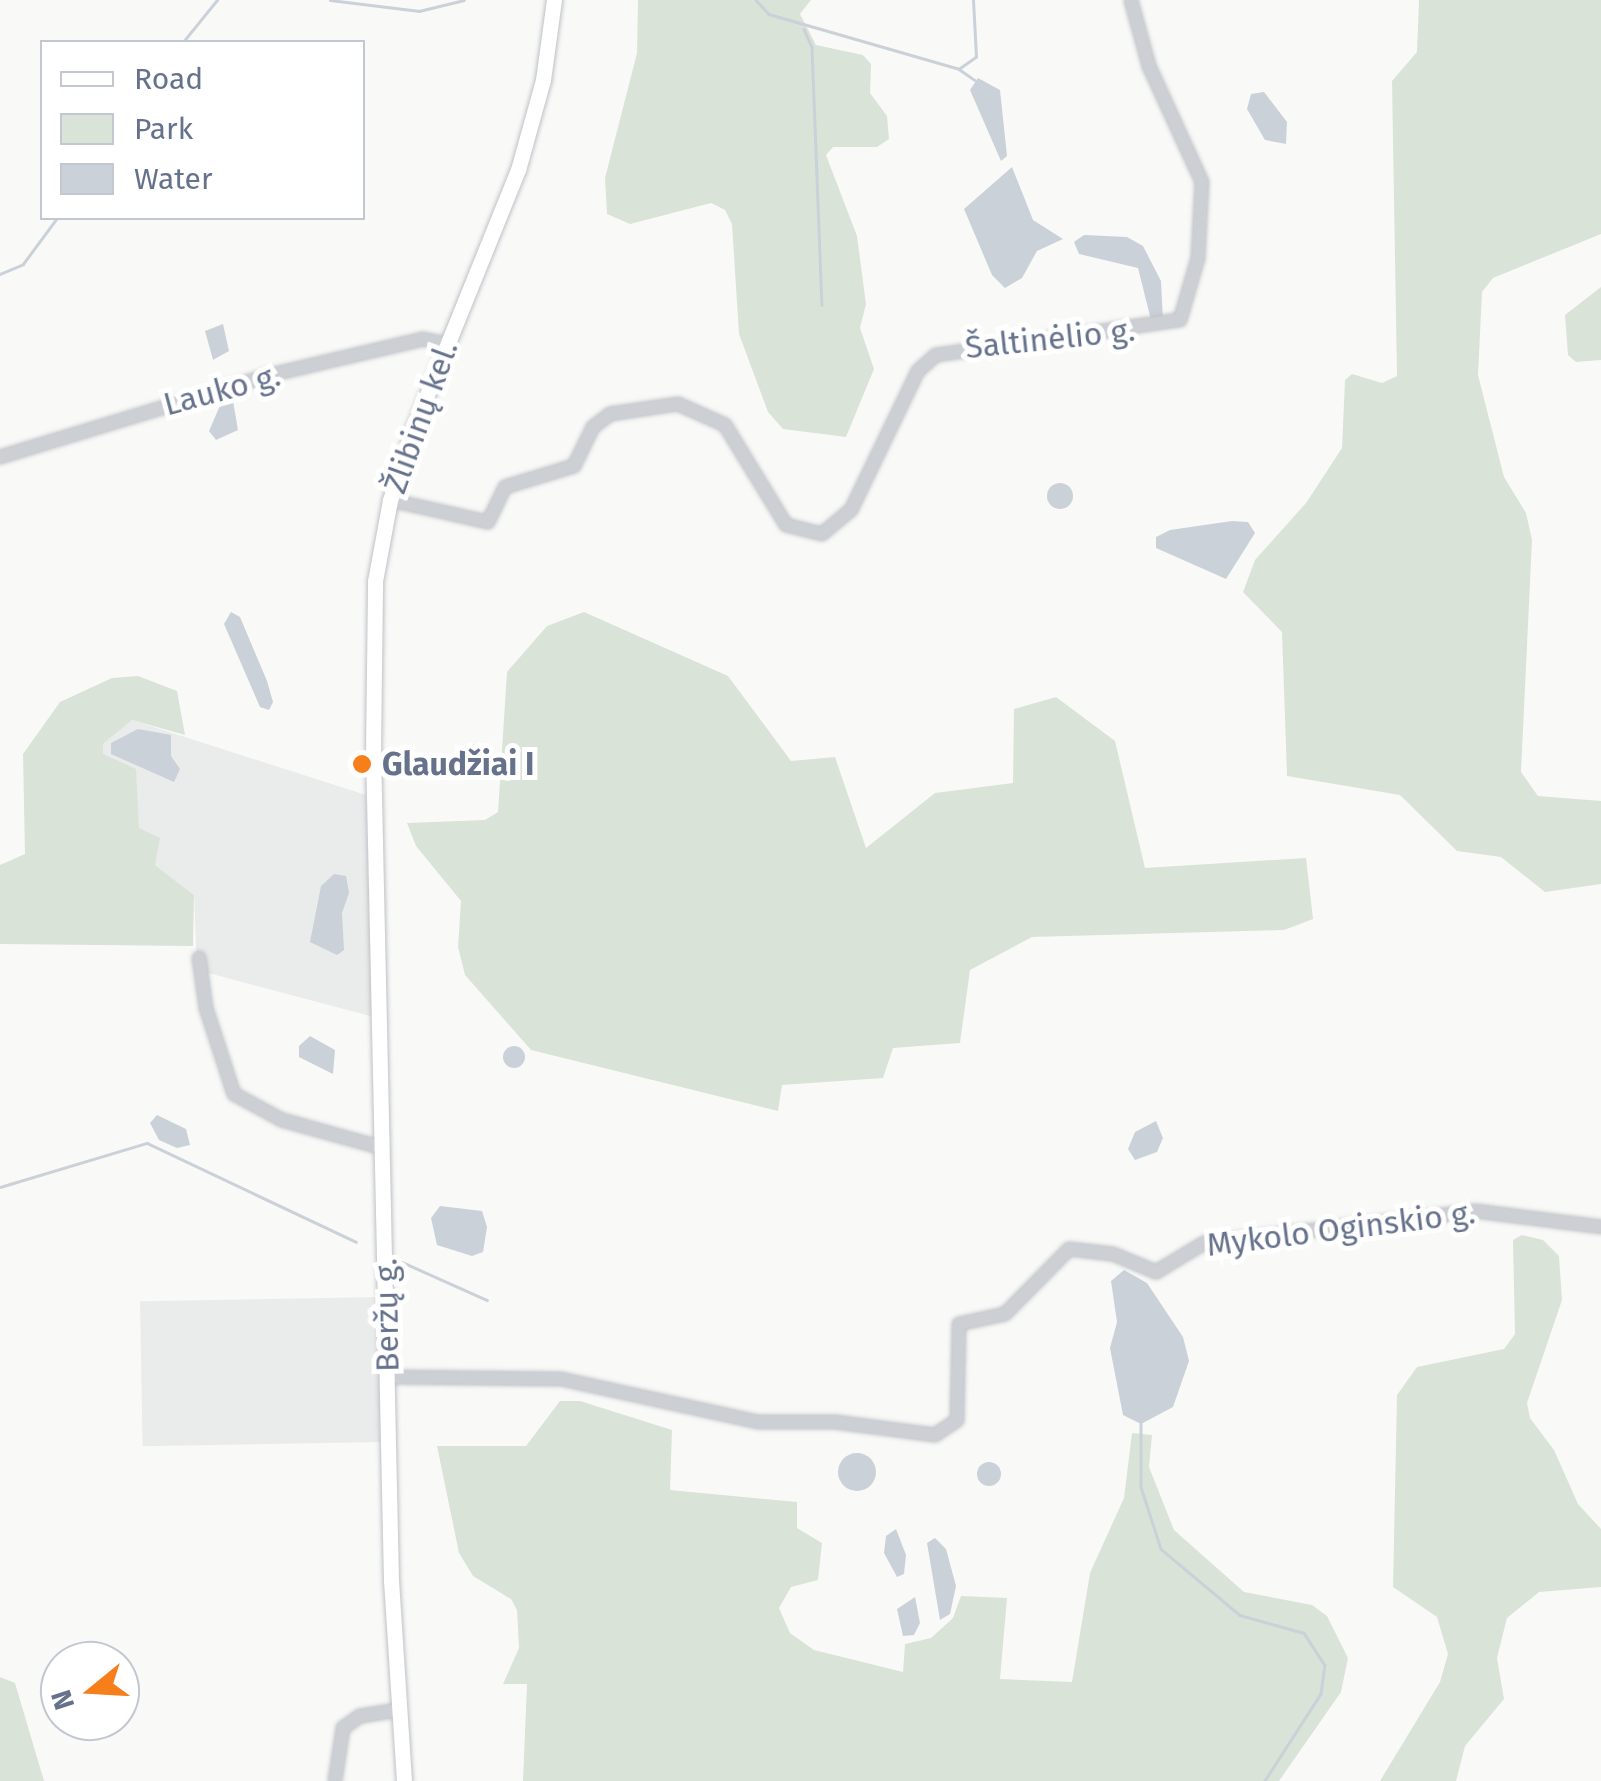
<!DOCTYPE html>
<html>
<head>
<meta charset="utf-8">
<style>
  body { margin:0 }
  #map { position:relative; width:1601px; height:1781px; overflow:hidden; background:#f9faf8; font-family:"Fira Sans",sans-serif }
  div>[style] { position:absolute }
  .built>* { inset:0; background:#eaebeb; transform-origin:0 0 }
  .green>* { inset:0; background:#dae3d8 }
  .water>* { inset:0; background:#cad1d8 }
  .round { border-radius:50% }
  .stream>* { height:2.5px; margin:-1.25px; padding:0 1.25px; transform-origin:1.25px; border-radius:1.25px; background:#cad1d8 }
  .roads { filter:drop-shadow(0 0 2px #bfc1c6) drop-shadow(0 0 2px #bfc1c6) }
  .minor>* { height:12px; margin:-6px; padding:0 6px; transform-origin:6px; border-radius:6px; background:#cccfd3 }
  .major>* { height:15px; margin:-7.5px; padding:0 7.5px; transform-origin:7.5px; border-radius:7.5px; background:#fff }
  .dots>* { width:28px; height:28px; translate:-50% -50%; box-sizing:border-box; border:5px solid #fff; border-radius:50% }
  span { translate:-50% -50%; white-space:nowrap; text-align:center; line-height:1.15; -webkit-text-stroke:10px #fff; paint-order:stroke }
  .street-label { font-size:32px; color:#66728c }
  .poi-label { font-size:32px; color:#66728c; font-weight:700 }
  .left { translate:0 -50%; text-align:left }
  .legend { position:absolute; left:40px; top:40px; width:325px; height:180px; box-sizing:border-box; background:#fff; border:2px solid #c2c7d1; margin:0; padding:12px 18px; list-style:none; font-size:30px; color:#66728c }
  .legend li { display:flex; align-items:center; gap:20px; height:50px }
  .legend b { width:50px; border:2px solid #c2c7d1 }
  .north { position:absolute; left:40px; top:1641px; width:100px; height:100px; box-sizing:border-box; background:#fff; border:2px solid #c2c7d1; border-radius:50%; rotate:252deg; font-size:28px; font-weight:700; line-height:40px; text-align:center; color:#66728c }
  .north::after { content:''; display:block; margin:auto; width:35px; height:45px; background:#f67e1b; clip-path:polygon(50% 0,100% 100%,50% 72%,0 100%) }
</style>
</head>
<body>
<div id="map">
  <div class="built">
    <i style="clip-path:polygon(132px 720px,366px 795px,374px 1017px,197px 970px,194px 895px,155px 865px,139px 828px,135px 769px,103px 755px,103px 744px)"></i>
    <i style="left:381px;top:1297px;width:145px;height:241px;rotate:89deg"></i>
  </div>
  <div class="green">
    <i style="clip-path:polygon(638px 0,811px 0,800px 14px,816px 45px,863px 55px,871px 64px,870px 93px,887px 116px,889px 139px,877px 147px,833px 147px,826px 155px,857px 236px,866px 304px,860px 328px,874px 369px,846px 437px,783px 429px,768px 412px,739px 334px,732px 224px,725px 210px,711px 203px,630px 224px,607px 214px,605px 178px,637px 53px)"></i>
    <i style="clip-path:polygon(1419px 0,1601px 0,1601px 234px,1493px 278px,1482px 292px,1478px 375px,1504px 477px,1526px 513px,1532px 540px,1521px 772px,1538px 796px,1601px 801px,1601px 884px,1545px 892px,1501px 857px,1457px 851px,1400px 795px,1287px 776px,1282px 632px,1243px 592px,1255px 560px,1306px 503px,1342px 448px,1345px 380px,1352px 374px,1382px 383px,1397px 376px,1392px 81px,1417px 52px)"></i>
    <i style="clip-path:polygon(1601px 287px,1601px 360px,1576px 362px,1568px 355px,1565px 315px)"></i>
    <i style="clip-path:polygon(584px 612px,728px 676px,791px 761px,835px 757px,866px 848px,935px 793px,1013px 783px,1014px 709px,1056px 697px,1115px 741px,1145px 868px,1306px 858px,1313px 919px,1284px 930px,1032px 937px,970px 970px,960px 1043px,893px 1048px,883px 1078px,782px 1085px,778px 1111px,531px 1050px,465px 975px,458px 947px,461px 901px,416px 846px,407px 823px,485px 820px,498px 812px,507px 672px,547px 626px)"></i>
    <i style="clip-path:polygon(138px 676px,177px 691px,185px 735px,132px 720px,103px 744px,103px 754px,136px 769px,139px 828px,160px 838px,155px 865px,194px 895px,193px 946px,0 944px,0 865px,25px 854px,23px 754px,60px 702px,112px 678px)"></i>
    <i style="clip-path:polygon(1522px 1235px,1543px 1240px,1559px 1256px,1562px 1300px,1527px 1403px,1530px 1418px,1554px 1450px,1578px 1504px,1601px 1529px,1601px 1587px,1539px 1592px,1507px 1618px,1497px 1658px,1504px 1699px,1465px 1746px,1456px 1781px,1380px 1781px,1440px 1682px,1448px 1654px,1437px 1617px,1393px 1587px,1397px 1395px,1417px 1367px,1504px 1349px,1515px 1334px,1513px 1240px)"></i>
    <i style="clip-path:polygon(560px 1401px,580px 1401px,672px 1430px,670px 1490px,797px 1502px,797px 1528px,822px 1543px,818px 1580px,791px 1587px,779px 1608px,790px 1633px,814px 1650px,903px 1672px,905px 1644px,931px 1638px,953px 1618px,961px 1596px,1007px 1598px,1000px 1679px,1072px 1682px,1090px 1573px,1124px 1498px,1132px 1433px,1152px 1435px,1149px 1467px,1174px 1530px,1244px 1592px,1312px 1605px,1327px 1616px,1348px 1658px,1341px 1692px,1279px 1781px,523px 1781px,527px 1684px,503px 1684px,519px 1648px,517px 1610px,511px 1599px,473px 1576px,459px 1553px,437px 1446px,526px 1446px)"></i>
    <i style="clip-path:polygon(0 1677px,15px 1683px,44px 1781px,0 1781px)"></i>
  </div>
  <div class="water">
    <i style="clip-path:polygon(978px 78px,1000px 90px,1007px 156px,1001px 161px,970px 90px)"></i>
    <i style="clip-path:polygon(1264px 92px,1287px 122px,1286px 144px,1265px 140px,1247px 109px,1251px 94px)"></i>
    <i style="clip-path:polygon(1012px 167px,1033px 220px,1063px 239px,1037px 251px,1022px 278px,1005px 288px,992px 275px,964px 209px)"></i>
    <i style="clip-path:polygon(1084px 235px,1127px 237px,1143px 246px,1161px 281px,1163px 320px,1151px 320px,1138px 268px,1079px 254px,1074px 242px)"></i>
    <i style="clip-path:polygon(223px 324px,229px 351px,213px 360px,205px 331px)"></i>
    <i style="clip-path:polygon(222px 401px,233px 401px,238px 430px,216px 440px,209px 431px)"></i>
    <i class="round" style="left:1047px;top:483px;width:26px;height:26px"></i>
    <i style="clip-path:polygon(1232px 521px,1248px 522px,1255px 533px,1226px 579px,1156px 548px,1156px 537px,1170px 530px)"></i>
    <i style="clip-path:polygon(231px 612px,240px 617px,267px 681px,273px 702px,269px 710px,260px 707px,224px 624px)"></i>
    <i style="clip-path:polygon(138px 729px,171px 735px,171px 756px,180px 769px,174px 782px,111px 754px,111px 743px)"></i>
    <i style="clip-path:polygon(334px 874px,346px 876px,349px 893px,342px 913px,344px 950px,337px 955px,310px 942px,321px 886px)"></i>
    <i style="clip-path:polygon(310px 1036px,335px 1050px,333px 1074px,299px 1057px,299px 1046px)"></i>
    <i class="round" style="left:503px;top:1046px;width:22px;height:22px"></i>
    <i style="clip-path:polygon(157px 1115px,186px 1129px,190px 1145px,177px 1148px,159px 1140px,150px 1123px)"></i>
    <i style="clip-path:polygon(1156px 1121px,1163px 1138px,1157px 1152px,1135px 1160px,1128px 1149px,1135px 1132px)"></i>
    <i style="clip-path:polygon(440px 1206px,482px 1211px,487px 1227px,483px 1252px,472px 1256px,437px 1245px,431px 1218px)"></i>
    <i style="clip-path:polygon(1124px 1270px,1147px 1283px,1183px 1337px,1189px 1361px,1173px 1407px,1141px 1424px,1123px 1415px,1110px 1348px,1117px 1322px,1111px 1281px)"></i>
    <i class="round" style="left:838px;top:1453px;width:38px;height:38px"></i>
    <i class="round" style="left:977px;top:1462px;width:24px;height:24px"></i>
    <i style="clip-path:polygon(896px 1529px,906px 1555px,904px 1574px,897px 1577px,884px 1553px,886px 1536px)"></i>
    <i style="clip-path:polygon(935px 1538px,946px 1549px,956px 1586px,950px 1614px,940px 1620px,927px 1543px)"></i>
    <i style="clip-path:polygon(915px 1597px,920px 1623px,914px 1635px,903px 1636px,897px 1609px)"></i>
  </div>
  <div class="stream">
    <i style="left:330px;top:0;width:90px;rotate:7deg"></i>
    <i style="left:419px;top:11px;width:46px;rotate:-13.7deg"></i>
    <i style="left:756px;top:0;width:19px;rotate:47deg"></i>
    <i style="left:769px;top:14px;width:198px;rotate:16.1deg"></i>
    <i style="left:959px;top:69px;width:19px;rotate:35deg"></i>
    <i style="left:804px;top:29px;width:20px;rotate:66deg"></i>
    <i style="left:812px;top:47px;width:258px;rotate:87.8deg"></i>
    <i style="left:183px;top:42px;width:54px;rotate:-51deg"></i>
    <i style="left:960px;top:68px;width:19px;rotate:-35deg"></i>
    <i style="left:976px;top:57px;width:57px;rotate:-93deg"></i>
    <i style="left:0;top:274px;width:25px;rotate:-23deg"></i>
    <i style="left:23px;top:264px;width:57px;rotate:-53.5deg"></i>
    <i style="left:0;top:1187px;width:153px;rotate:-16.7deg"></i>
    <i style="left:147px;top:1143px;width:231px;rotate:25.3deg"></i>
    <i style="left:402px;top:1262px;width:93px;rotate:24.1deg"></i>
    <i style="left:1141px;top:1424px;width:63px;rotate:90deg"></i>
    <i style="left:1141px;top:1487px;width:65px;rotate:72.1deg"></i>
    <i style="left:1161px;top:1549px;width:103px;rotate:39.9deg"></i>
    <i style="left:1240px;top:1615px;width:66px;rotate:15.7deg"></i>
    <i style="left:1304px;top:1633px;width:38px;rotate:57deg"></i>
    <i style="left:1325px;top:1665px;width:29px;rotate:98deg"></i>
    <i style="left:1321px;top:1694px;width:103px;rotate:122.8deg"></i>
  </div>
  <div class="roads">
    <div class="minor">
      <i style="left:0;top:457px;width:282px;rotate:-16.9deg"></i>
      <i style="left:270px;top:375px;width:157px;rotate:-13.2deg"></i>
      <i style="left:423px;top:339px;width:25px;rotate:12deg"></i>
      <i style="left:390px;top:500px;width:100px;rotate:12.7deg"></i>
      <i style="left:488px;top:522px;width:39px;rotate:-64deg"></i>
      <i style="left:505px;top:487px;width:72px;rotate:-16.9deg"></i>
      <i style="left:574px;top:466px;width:43px;rotate:-64deg"></i>
      <i style="left:593px;top:427px;width:21px;rotate:-37deg"></i>
      <i style="left:610px;top:414px;width:69px;rotate:-8.4deg"></i>
      <i style="left:678px;top:404px;width:51px;rotate:24.1deg"></i>
      <i style="left:725px;top:425px;width:117px;rotate:58.6deg"></i>
      <i style="left:786px;top:525px;width:37px;rotate:14deg"></i>
      <i style="left:822px;top:534px;width:38px;rotate:-40deg"></i>
      <i style="left:851px;top:510px;width:154px;rotate:-64.3deg"></i>
      <i style="left:918px;top:371px;width:24px;rotate:-42deg"></i>
      <i style="left:936px;top:355px;width:246px;rotate:-8.2deg"></i>
      <i style="left:1180px;top:320px;width:65px;rotate:-73.8deg"></i>
      <i style="left:1198px;top:258px;width:76px;rotate:-87deg"></i>
      <i style="left:1202px;top:182px;width:128px;rotate:-114.6deg"></i>
      <i style="left:1149px;top:66px;width:68px;rotate:-105.3deg"></i>
      <i style="left:199px;top:958px;width:50px;rotate:82deg"></i>
      <i style="left:206px;top:1008px;width:90px;rotate:72deg"></i>
      <i style="left:234px;top:1094px;width:55px;rotate:28.4deg"></i>
      <i style="left:282px;top:1120px;width:105px;rotate:15.5deg"></i>
      <i style="left:388px;top:1377px;width:173px;rotate:0.7deg"></i>
      <i style="left:561px;top:1379px;width:203px;rotate:12.3deg"></i>
      <i style="left:759px;top:1422px;width:76px"></i>
      <i style="left:835px;top:1422px;width:101px;rotate:7.4deg"></i>
      <i style="left:935px;top:1435px;width:27px;rotate:-34deg"></i>
      <i style="left:957px;top:1420px;width:96px;rotate:-88.8deg"></i>
      <i style="left:959px;top:1324px;width:47px;rotate:-12.3deg"></i>
      <i style="left:1005px;top:1314px;width:91px;rotate:-45.4deg"></i>
      <i style="left:1069px;top:1249px;width:44px;rotate:6.5deg"></i>
      <i style="left:1113px;top:1254px;width:47px;rotate:22.7deg"></i>
      <i style="left:1156px;top:1272px;width:56px;rotate:-31.1deg"></i>
      <i style="left:1204px;top:1243px;width:273px;rotate:-6.7deg"></i>
      <i style="left:1475px;top:1211px;width:127px;rotate:7.2deg"></i>
      <i style="left:335px;top:1781px;width:54px;rotate:-81.4deg"></i>
      <i style="left:343px;top:1728px;width:21px;rotate:-35deg"></i>
      <i style="left:360px;top:1716px;width:37px;rotate:-9deg"></i>
    </div>
    <div class="major">
      <i style="left:404px;top:1781px;width:200px;rotate:-93.7deg"></i>
      <i style="left:391px;top:1581px;width:829px;rotate:-91.24deg"></i>
      <i style="left:373px;top:752px;width:171px;rotate:-89.3deg"></i>
      <i style="left:375px;top:581px;width:82px;rotate:-79.5deg"></i>
      <i style="left:390px;top:500px;width:71px;rotate:-72.1deg"></i>
      <i style="left:412px;top:432px;width:283px;rotate:-68deg"></i>
      <i style="left:518px;top:170px;width:93px;rotate:-74.5deg"></i>
      <i style="left:543px;top:80px;width:81px;rotate:-82.2deg"></i>
    </div>
  </div>
  <div class="dots">
    <i style="left:362px;top:764px;background:#f67e1b"></i>
  </div>
  <div class="street-label">
    <span style="left:1050px;top:339px;rotate:-6deg">Šaltinėlio g.</span>
    <span style="left:222px;top:390px;rotate:-15deg">Lauko g.</span>
    <span style="left:421px;top:417px;rotate:-70deg">Žlibinų kel.</span>
    <span style="left:1341px;top:1229px;rotate:-7deg">Mykolo Oginskio g.</span>
    <span style="left:387px;top:1315px;rotate:-91deg">Beržų g.</span>
  </div>
  <div class="poi-label">
    <span class="left" style="left:382px;top:764px">Glaudžiai I</span>
  </div>
  <ul class="legend">
  <li><b style="height:12px;background:#fff"></b>Road</li>
  <li><b style="height:28px;background:#dae3d8"></b>Park</li>
  <li><b style="height:28px;background:#cad1d8"></b>Water</li>
  </ul>
  <div class="north">N</div>
</div>
</body>
</html>
